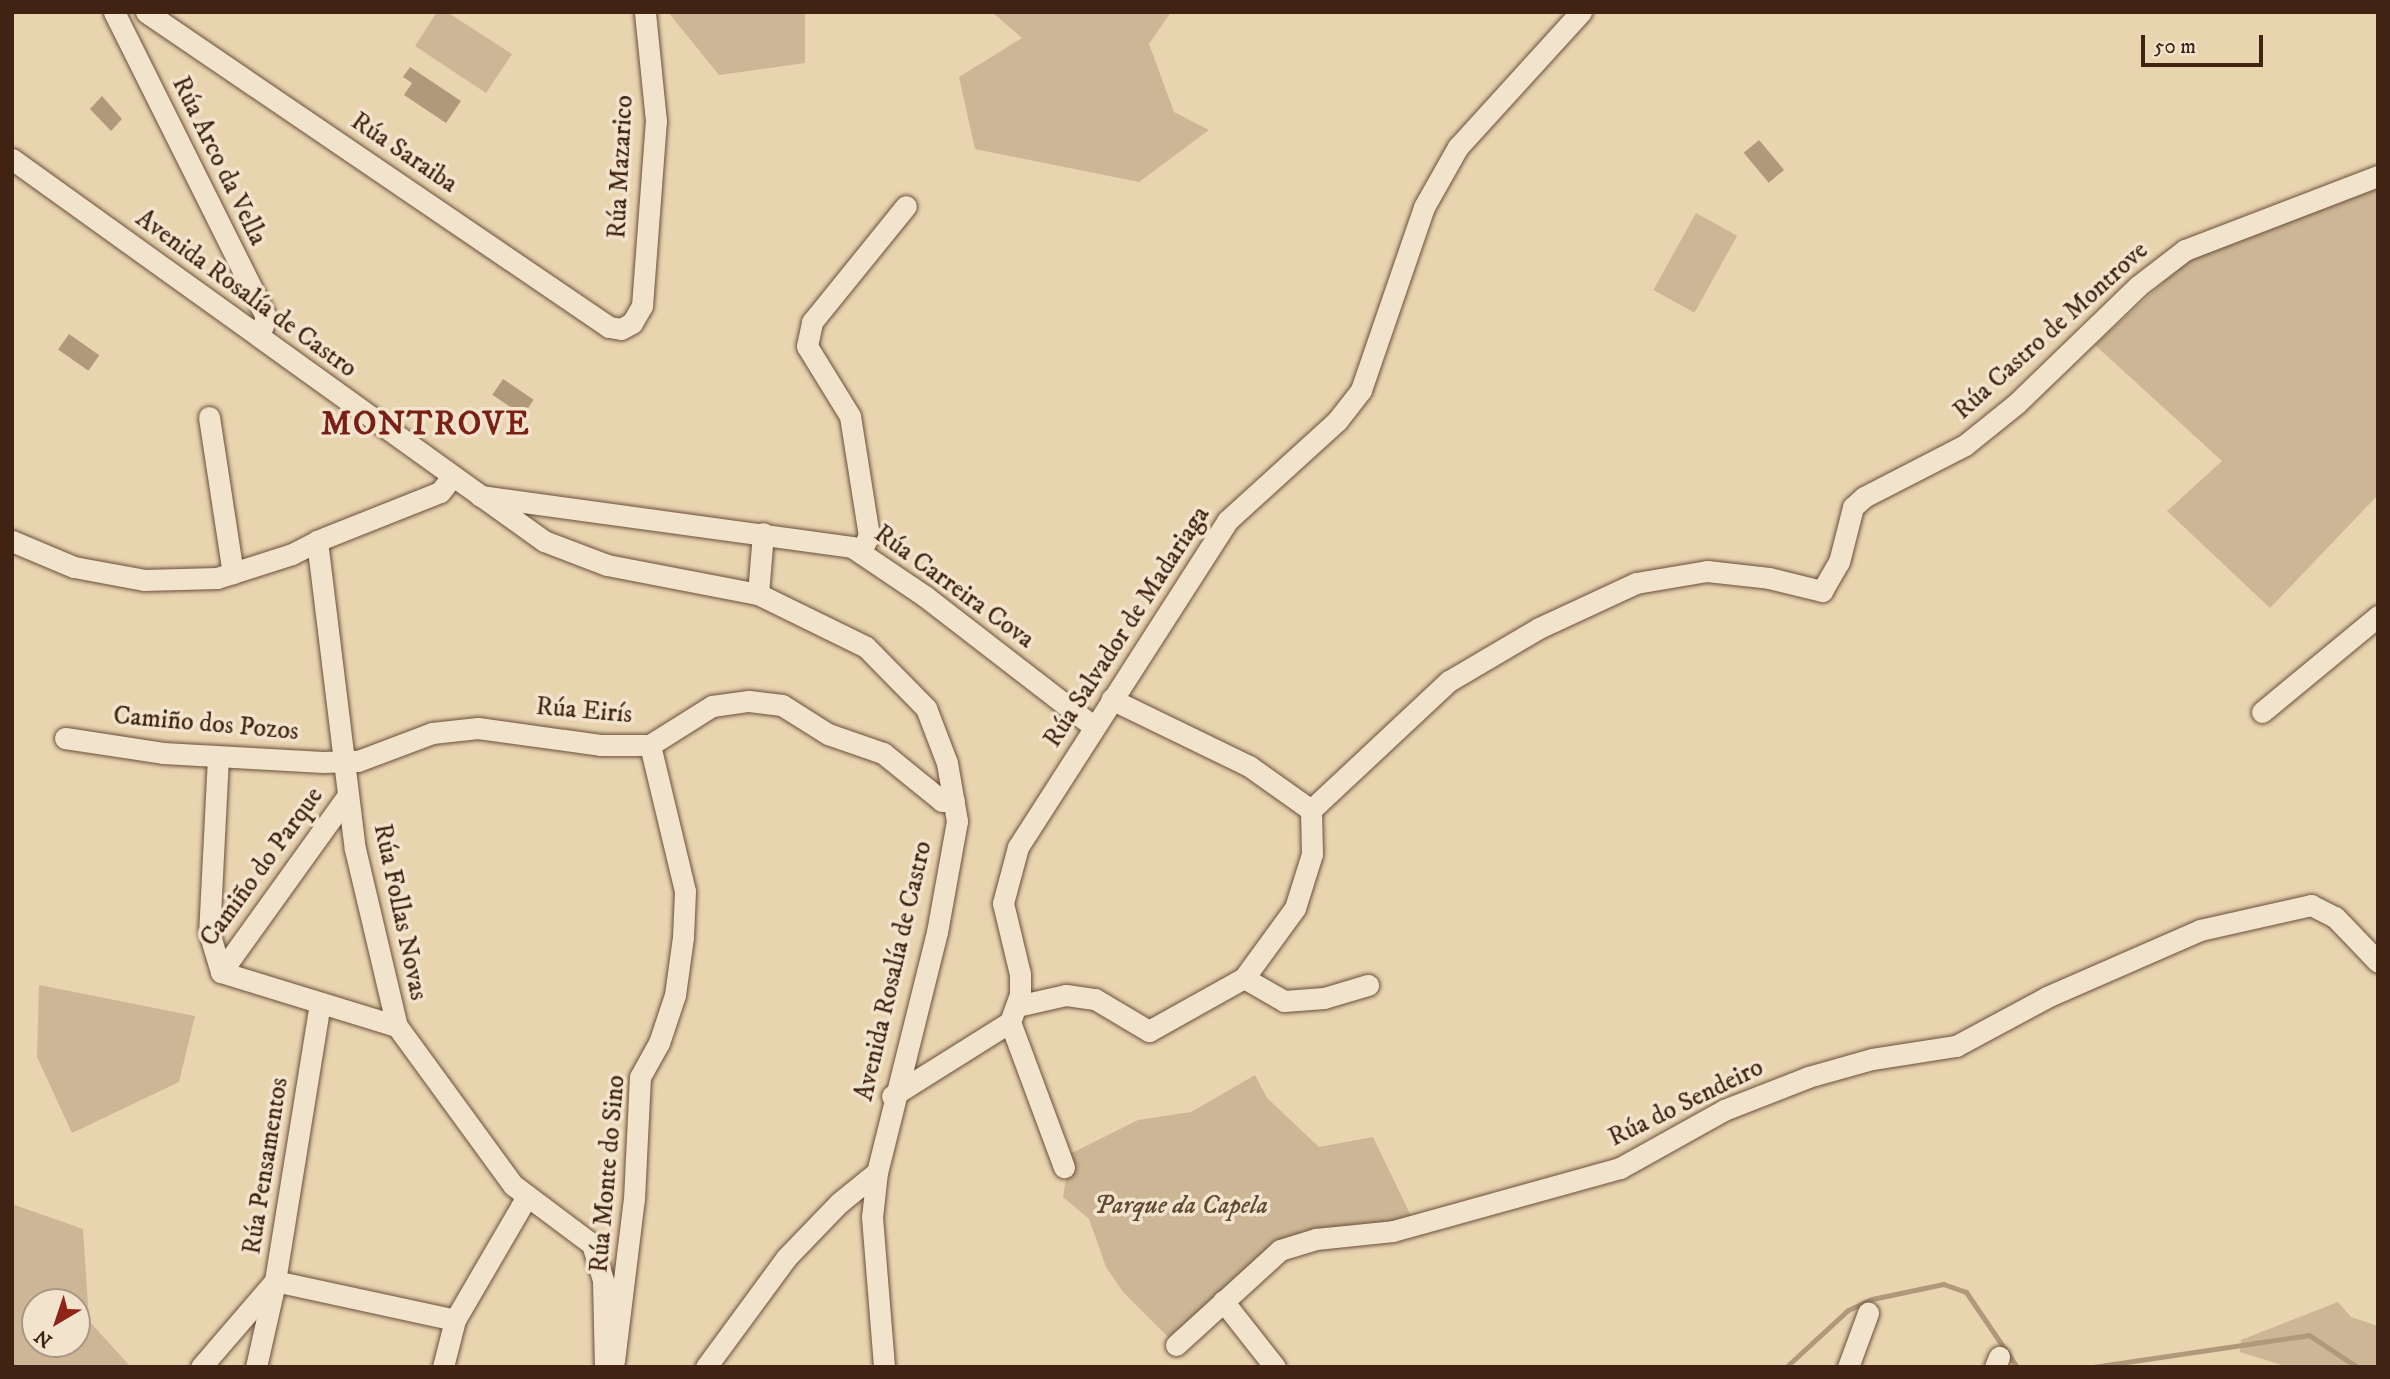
<!DOCTYPE html>
<html>
<head>
<meta charset="utf-8">
<style>
  body { margin:0 }
  #map { position:relative; width:2390px; height:1379px; overflow:hidden; background:#e9d4b0; font-family:"IM FELL DW Pica",serif }
  div>[style] { position:absolute }
  .green>* { inset:0; background:#ccb695; transform-origin:0 0 }
  .water>* { inset:0; background:#b0987a; transform-origin:0 0 }
  .stream>* { height:5px; margin:-2.5px; padding:0 2.5px; transform-origin:2.5px; border-radius:2.5px; background:#b0987a }
  .roads { filter:drop-shadow(0 0 2px #6a4f3a) drop-shadow(0 0 2px #6a4f3a) }
  .minor>* { height:21px; margin:-10.5px; padding:0 10.5px; transform-origin:10.5px; border-radius:10.5px; background:#f1e3cc }
  span { translate:-50% -50%; white-space:nowrap; text-align:center; line-height:1.15; -webkit-text-stroke:7px #f1e3cc; paint-order:stroke }
  .street-label { font-size:26px; color:#402312 }
  .park-label { font-size:26px; color:#634833; font-style:italic }
  .district-label { font-size:33px; color:#7a1f14; font-weight:700; letter-spacing:2px }
  .frame { position:absolute; inset:0; border:14px solid #402312; pointer-events:none }
  .north { position:absolute; left:21px; top:1288px; width:70px; height:70px; box-sizing:border-box; background:#f1e3cc; border:2px solid #aa9682; border-radius:50%; rotate:219deg; font-size:19px; font-weight:700; line-height:28px; text-align:center; color:#402312 }
  .north::after { content:''; display:block; margin:auto; width:24px; height:32px; background:#8f2418; clip-path:polygon(50% 0,100% 100%,50% 72%,0 100%) }
  .scale { position:absolute; left:2141px; top:35px; width:122px; height:32px; box-sizing:border-box; border:4px solid #402312; border-top:0; padding-left:9px; font-size:21px; line-height:24px; white-space:nowrap; color:#402312; -webkit-text-stroke:5px #f1e3cc; paint-order:stroke }
</style>
</head>
<body>
<div id="map">
  <div class="green">
    <i style="clip-path:polygon(437px 12px,447px 12px,512px 54px,486px 93px,415px 46px)"></i>
    <i style="clip-path:polygon(668px 12px,805px 12px,805px 63px,719px 75px)"></i>
    <i style="clip-path:polygon(992px 12px,1171px 12px,1149px 44px,1174px 112px,1209px 130px,1139px 182px,975px 149px,959px 77px,1022px 38px)"></i>
    <i style="clip-path:polygon(2378px 188px,2378px 495px,2270px 608px,2167px 511px,2222px 461px,2095px 345px,2188px 260px)"></i>
    <i style="left:1696px;top:213px;width:47px;height:88px;rotate:29deg"></i>
    <i style="clip-path:polygon(39px 985px,195px 1016px,179px 1082px,72px 1133px,37px 1057px)"></i>
    <i style="clip-path:polygon(1255px 1075px,1267px 1098px,1319px 1147px,1373px 1137px,1413px 1220px,1312px 1233px,1170px 1339px,1123px 1292px,1106px 1267px,1089px 1219px,1063px 1197px,1070px 1154px,1138px 1120px,1191px 1112px)"></i>
    <i style="clip-path:polygon(evenodd,12px 1204px,83px 1229px,89px 1321px,131px 1367px,12px 1367px,12px 1204px,35px 1302px,77px 1302px,77px 1344px,35px 1344px,35px 1302px)"></i>
    <i style="clip-path:polygon(2338px 1302px,2351px 1317px,2378px 1326px,2378px 1367px,2288px 1367px,2240px 1352px,2241px 1340px)"></i>
  </div>
  <div class="water">
    <i style="clip-path:polygon(410px 67px,461px 101px,446px 123px,404px 95px,412px 83px,403px 77px)"></i>
    <i style="clip-path:polygon(102px 96px,122px 119px,111px 131px,90px 109px)"></i>
    <i style="left:1759px;top:140px;width:39px;height:20px;rotate:50deg"></i>
    <i style="left:69px;top:334px;width:37px;height:19px;rotate:35deg"></i>
    <i style="left:503px;top:379px;width:37px;height:19px;rotate:34deg"></i>
  </div>
  <div class="stream">
    <i style="left:1786px;top:1367px;width:84px;rotate:-42.6deg"></i>
    <i style="left:1848px;top:1310px;width:26px;rotate:-25deg"></i>
    <i style="left:1872px;top:1299px;width:73px;rotate:-11.9deg"></i>
    <i style="left:1943px;top:1284px;width:24px;rotate:19deg"></i>
    <i style="left:1966px;top:1292px;width:91px;rotate:55.8deg"></i>
    <i style="left:2093px;top:1367px;width:218px;rotate:-8.4deg"></i>
    <i style="left:2309px;top:1335px;width:58px;rotate:33.7deg"></i>
  </div>
  <div class="roads">
    <div class="minor">
      <i style="left:114px;top:12px;width:341px;rotate:63.5deg"></i>
      <i style="left:266px;top:317px;width:20px;rotate:110deg"></i>
      <i style="left:146px;top:12px;width:560px;rotate:34.23deg"></i>
      <i style="left:609px;top:327px;width:12px;rotate:9deg"></i>
      <i style="left:621px;top:329px;width:13px;rotate:-29deg"></i>
      <i style="left:632px;top:323px;width:20px;rotate:-60deg"></i>
      <i style="left:642px;top:306px;width:186px;rotate:-85.7deg"></i>
      <i style="left:656px;top:121px;width:110px;rotate:-95.8deg"></i>
      <i style="left:12px;top:159px;width:655px;rotate:35.68deg"></i>
      <i style="left:544px;top:541px;width:67px;rotate:20.9deg"></i>
      <i style="left:607px;top:565px;width:154px;rotate:10.9deg"></i>
      <i style="left:758px;top:594px;width:120px;rotate:26.1deg"></i>
      <i style="left:866px;top:647px;width:86px;rotate:45.5deg"></i>
      <i style="left:926px;top:708px;width:59px;rotate:69.1deg"></i>
      <i style="left:947px;top:763px;width:59px;rotate:80.2deg"></i>
      <i style="left:957px;top:821px;width:113px;rotate:100.2deg"></i>
      <i style="left:937px;top:932px;width:247px;rotate:104deg"></i>
      <i style="left:877px;top:1172px;width:45px;rotate:96.3deg"></i>
      <i style="left:872px;top:1217px;width:150px;rotate:85.4deg"></i>
      <i style="left:209px;top:417px;width:158px;rotate:81.3deg"></i>
      <i style="left:451px;top:478px;width:18px;rotate:128deg"></i>
      <i style="left:440px;top:492px;width:132px;rotate:158.3deg"></i>
      <i style="left:317px;top:541px;width:310px;rotate:83deg"></i>
      <i style="left:355px;top:849px;width:182px;rotate:76.7deg"></i>
      <i style="left:397px;top:1026px;width:197px;rotate:53.9deg"></i>
      <i style="left:513px;top:1185px;width:99px;rotate:36.8deg"></i>
      <i style="left:592px;top:1244px;width:38px;rotate:73deg"></i>
      <i style="left:603px;top:1280px;width:87px;rotate:88.7deg"></i>
      <i style="left:480px;top:496px;width:375px;rotate:7.8deg"></i>
      <i style="left:852px;top:547px;width:89px;rotate:34deg"></i>
      <i style="left:926px;top:597px;width:212px;rotate:37.7deg"></i>
      <i style="left:12px;top:541px;width:67px;rotate:22.8deg"></i>
      <i style="left:74px;top:567px;width:71px;rotate:10.5deg"></i>
      <i style="left:144px;top:580px;width:73px;rotate:-1.6deg"></i>
      <i style="left:217px;top:578px;width:79px;rotate:-17.7deg"></i>
      <i style="left:292px;top:554px;width:28px;rotate:-27deg"></i>
      <i style="left:860px;top:552px;width:18px;rotate:-61deg"></i>
      <i style="left:869px;top:536px;width:121px;rotate:-99deg"></i>
      <i style="left:850px;top:416px;width:82px;rotate:-121.6deg"></i>
      <i style="left:807px;top:346px;width:25px;rotate:-78deg"></i>
      <i style="left:812px;top:322px;width:149px;rotate:-51deg"></i>
      <i style="left:758px;top:594px;width:61px;rotate:-85.3deg"></i>
      <i style="left:2262px;top:712px;width:151px;rotate:-39.6deg"></i>
      <i style="left:65px;top:738px;width:99px;rotate:8.7deg"></i>
      <i style="left:163px;top:753px;width:160px;rotate:3.2deg"></i>
      <i style="left:323px;top:762px;width:35px;rotate:-2deg"></i>
      <i style="left:358px;top:761px;width:79px;rotate:-20.7deg"></i>
      <i style="left:432px;top:733px;width:46px;rotate:-6.2deg"></i>
      <i style="left:478px;top:728px;width:123px;rotate:7.9deg"></i>
      <i style="left:600px;top:745px;width:50px"></i>
      <i style="left:650px;top:745px;width:73px;rotate:-32.2deg"></i>
      <i style="left:712px;top:706px;width:37px;rotate:-8deg"></i>
      <i style="left:749px;top:701px;width:33px;rotate:7deg"></i>
      <i style="left:782px;top:705px;width:54px;rotate:32.2deg"></i>
      <i style="left:828px;top:734px;width:58px;rotate:19.1deg"></i>
      <i style="left:883px;top:753px;width:76px;rotate:39.1deg"></i>
      <i style="left:942px;top:801px;width:12px"></i>
      <i style="left:218px;top:757px;width:175px;rotate:92.9deg"></i>
      <i style="left:209px;top:932px;width:42px;rotate:73.3deg"></i>
      <i style="left:221px;top:972px;width:184px;rotate:17.1deg"></i>
      <i style="left:1311px;top:810px;width:189px;rotate:-43.1deg"></i>
      <i style="left:1449px;top:681px;width:104px;rotate:-30.5deg"></i>
      <i style="left:1539px;top:628px;width:107px;rotate:-24.9deg"></i>
      <i style="left:1636px;top:583px;width:72px;rotate:-9.6deg"></i>
      <i style="left:1707px;top:571px;width:62px;rotate:6.4deg"></i>
      <i style="left:1769px;top:578px;width:55px;rotate:13.8deg"></i>
      <i style="left:1822px;top:591px;width:34px;rotate:-60deg"></i>
      <i style="left:1839px;top:562px;width:57px;rotate:-75.7deg"></i>
      <i style="left:1853px;top:507px;width:15px;rotate:-42deg"></i>
      <i style="left:1864px;top:497px;width:114px;rotate:-27.2deg"></i>
      <i style="left:1965px;top:445px;width:65px;rotate:-38.8deg"></i>
      <i style="left:2016px;top:404px;width:170px;rotate:-44deg"></i>
      <i style="left:2138px;top:286px;width:59px;rotate:-37.5deg"></i>
      <i style="left:2185px;top:250px;width:207px;rotate:-21deg"></i>
      <i style="left:221px;top:972px;width:218px;rotate:-54.3deg"></i>
      <i style="left:1244px;top:978px;width:46px;rotate:29.9deg"></i>
      <i style="left:1284px;top:1001px;width:40px;rotate:-4.3deg"></i>
      <i style="left:1324px;top:998px;width:46px;rotate:-16.5deg"></i>
      <i style="left:320px;top:1003px;width:282px;rotate:99.2deg"></i>
      <i style="left:275px;top:1281px;width:184px;rotate:12.2deg"></i>
      <i style="left:1017px;top:1006px;width:50px;rotate:-12.7deg"></i>
      <i style="left:1066px;top:995px;width:29px;rotate:8deg"></i>
      <i style="left:1095px;top:999px;width:63px;rotate:30.7deg"></i>
      <i style="left:1149px;top:1031px;width:109px;rotate:-29.2deg"></i>
      <i style="left:1244px;top:978px;width:87px;rotate:-53.9deg"></i>
      <i style="left:1295px;top:908px;width:57px;rotate:-72.5deg"></i>
      <i style="left:1312px;top:854px;width:44px;rotate:-91.3deg"></i>
      <i style="left:1311px;top:810px;width:76px;rotate:-144.6deg"></i>
      <i style="left:1249px;top:766px;width:153px;rotate:-154.1deg"></i>
      <i style="left:1010px;top:1022px;width:155px;rotate:69.6deg"></i>
      <i style="left:892px;top:1096px;width:139px;rotate:-32.1deg"></i>
      <i style="left:1010px;top:1022px;width:30px;rotate:-70deg"></i>
      <i style="left:1020px;top:994px;width:20px;rotate:-90deg"></i>
      <i style="left:1020px;top:974px;width:73px;rotate:-103.5deg"></i>
      <i style="left:1003px;top:903px;width:58px;rotate:-75deg"></i>
      <i style="left:1018px;top:847px;width:387px;rotate:-57.3deg"></i>
      <i style="left:1227px;top:521px;width:149px;rotate:-42.3deg"></i>
      <i style="left:1337px;top:421px;width:39px;rotate:-52deg"></i>
      <i style="left:1361px;top:390px;width:194px;rotate:-71deg"></i>
      <i style="left:1424px;top:207px;width:69px;rotate:-60.5deg"></i>
      <i style="left:1458px;top:147px;width:183px;rotate:-47.7deg"></i>
      <i style="left:1223px;top:1301px;width:84px;rotate:51.8deg"></i>
      <i style="left:1176px;top:1345px;width:141px;rotate:-42.4deg"></i>
      <i style="left:1280px;top:1250px;width:38px;rotate:-17deg"></i>
      <i style="left:1316px;top:1239px;width:77px;rotate:-5.9deg"></i>
      <i style="left:1393px;top:1231px;width:236px;rotate:-15.5deg"></i>
      <i style="left:1620px;top:1168px;width:119px;rotate:-29.1deg"></i>
      <i style="left:1724px;top:1110px;width:90px;rotate:-21.4deg"></i>
      <i style="left:1808px;top:1077px;width:66px;rotate:-15.7deg"></i>
      <i style="left:1872px;top:1059px;width:85px;rotate:-8.8deg"></i>
      <i style="left:1956px;top:1046px;width:103px;rotate:-28.3deg"></i>
      <i style="left:2047px;top:997px;width:167px;rotate:-23.6deg"></i>
      <i style="left:2200px;top:930px;width:114px;rotate:-12.7deg"></i>
      <i style="left:2311px;top:905px;width:27px;rotate:27deg"></i>
      <i style="left:2335px;top:917px;width:62px;rotate:46.3deg"></i>
      <i style="left:614px;top:1361px;width:163px;rotate:-83deg"></i>
      <i style="left:634px;top:1199px;width:122px;rotate:-87.2deg"></i>
      <i style="left:640px;top:1077px;width:39px;rotate:-61deg"></i>
      <i style="left:659px;top:1043px;width:51px;rotate:-71.6deg"></i>
      <i style="left:675px;top:995px;width:59px;rotate:-82.1deg"></i>
      <i style="left:683px;top:937px;width:46px;rotate:-87.5deg"></i>
      <i style="left:685px;top:891px;width:150px;rotate:-103.5deg"></i>
      <i style="left:201px;top:1367px;width:113px;rotate:-49.3deg"></i>
      <i style="left:256px;top:1367px;width:86px;rotate:-77.3deg"></i>
      <i style="left:443px;top:1367px;width:49px;rotate:-75.7deg"></i>
      <i style="left:455px;top:1320px;width:141px;rotate:-59.8deg"></i>
      <i style="left:706px;top:1367px;width:135px;rotate:-53.7deg"></i>
      <i style="left:786px;top:1258px;width:76px;rotate:-46.1deg"></i>
      <i style="left:839px;top:1203px;width:49px;rotate:-39.2deg"></i>
      <i style="left:1848px;top:1367px;width:58px;rotate:-69.7deg"></i>
      <i style="left:1995px;top:1367px;width:11px;rotate:-68deg"></i>
    </div>
  </div>
  <div class="street-label">
    <span style="left:404px;top:153px;rotate:34deg">Rúa Saraiba</span>
    <span style="left:219px;top:161px;rotate:64deg">Rúa Arco da Vella</span>
    <span style="left:621px;top:167px;rotate:-87deg">Rúa Mazarico</span>
    <span style="left:246px;top:294px;rotate:36deg">Avenida Rosalía de Castro</span>
    <span style="left:2051px;top:331px;rotate:-42deg">Rúa Castro de Montrove</span>
    <span style="left:954px;top:587px;rotate:36deg">Rúa Carreira Cova</span>
    <span style="left:1127px;top:627px;rotate:-57deg">Rúa Salvador de Madariaga</span>
    <span style="left:584px;top:711px;rotate:5deg">Rúa Eirís</span>
    <span style="left:206px;top:724px;rotate:5deg">Camiño dos Pozos</span>
    <span style="left:262px;top:867px;rotate:-54deg">Camiño do Parque</span>
    <span style="left:400px;top:912px;rotate:78deg">Rúa Follas Novas</span>
    <span style="left:894px;top:971px;rotate:-77deg">Avenida Rosalía de Castro</span>
    <span style="left:1686px;top:1103px;rotate:-26deg">Rúa do Sendeiro</span>
    <span style="left:266px;top:1166px;rotate:-81deg">Rúa Pensamentos</span>
    <span style="left:608px;top:1174px;rotate:-85deg">Rúa Monte do Sino</span>
  </div>
  <div class="park-label">
    <span style="left:1181px;top:1206px">Parque da Capela</span>
  </div>
  <div class="district-label">
    <span style="left:426px;top:425px">MONTROVE</span>
  </div>
  <div class="frame"></div>
  <div class="north">N</div>
  <div class="scale">50 m</div>
</div>
</body>
</html>
